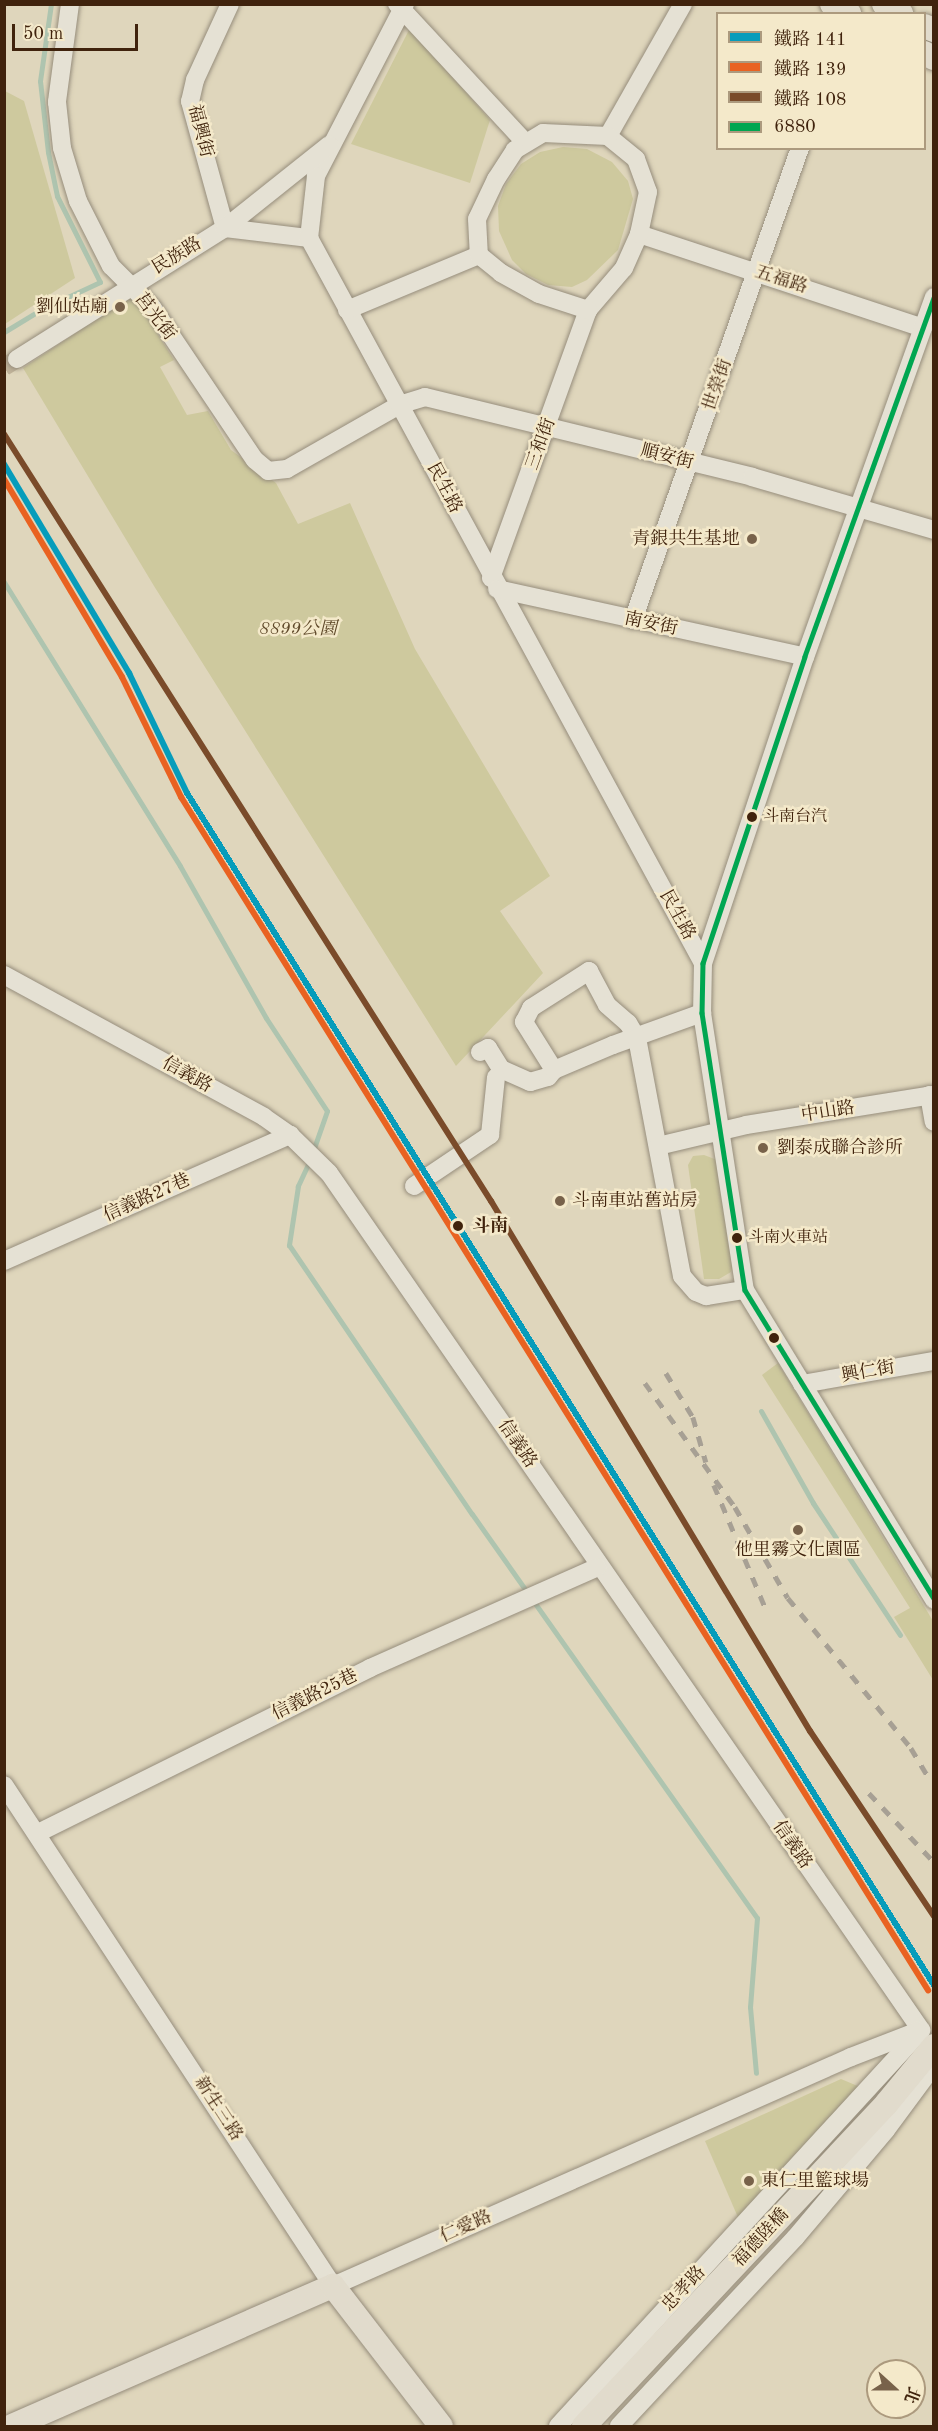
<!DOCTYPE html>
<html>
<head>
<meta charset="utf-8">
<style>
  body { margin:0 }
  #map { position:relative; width:938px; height:2431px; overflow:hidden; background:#dfd6bc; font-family:"Old Standard TT","Noto Serif TC",serif }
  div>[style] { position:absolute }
  .green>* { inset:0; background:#cec99e }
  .stream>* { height:5px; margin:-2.5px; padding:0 2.5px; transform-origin:2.5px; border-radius:2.5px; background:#aec4af }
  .minor-tunnel>* { height:18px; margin-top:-9px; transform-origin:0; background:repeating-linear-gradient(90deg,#bfb299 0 18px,transparent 0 27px) }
  .roads { filter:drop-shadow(0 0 2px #968d7c) drop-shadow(0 0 2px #968d7c) }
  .minor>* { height:18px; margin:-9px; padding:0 9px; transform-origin:9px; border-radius:9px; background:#e5e1d4 }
  .major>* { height:24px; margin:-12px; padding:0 12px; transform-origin:12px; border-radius:12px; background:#e1dbcc }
  .rail>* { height:4.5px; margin-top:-2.25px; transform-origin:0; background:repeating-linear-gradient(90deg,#a7a094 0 10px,transparent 0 20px) }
  .bus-1>* { height:4.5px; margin:-2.25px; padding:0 2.25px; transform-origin:2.25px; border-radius:2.25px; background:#00a651 }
  .rail-1>* { height:6px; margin:-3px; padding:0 3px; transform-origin:3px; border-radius:3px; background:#069cbb }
  .rail-2>* { height:6px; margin:-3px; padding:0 3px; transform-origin:3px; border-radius:3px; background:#e96221 }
  .rail-3>* { height:6px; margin:-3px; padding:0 3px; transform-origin:3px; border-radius:3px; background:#7a4b2a }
  .dots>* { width:16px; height:16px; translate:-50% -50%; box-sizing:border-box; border:3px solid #f4e9ca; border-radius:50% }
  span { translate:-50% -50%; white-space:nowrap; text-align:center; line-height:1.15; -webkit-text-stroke:5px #f4e9ca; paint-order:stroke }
  .bus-label { font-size:16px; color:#40230d }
  .left { translate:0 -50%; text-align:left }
  .street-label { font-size:18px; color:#40230d }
  .poi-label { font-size:18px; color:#40230d }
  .right { translate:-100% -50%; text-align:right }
  .park-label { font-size:18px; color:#604a2b; font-style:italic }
  .stop-label { font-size:18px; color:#40230d; font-weight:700 }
  .frame { position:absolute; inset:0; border:6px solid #40230d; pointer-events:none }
  .legend { position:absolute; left:716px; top:12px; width:210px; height:138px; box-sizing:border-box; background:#f4e9ca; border:2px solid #ac9a7e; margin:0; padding:8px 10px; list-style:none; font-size:18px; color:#40230d }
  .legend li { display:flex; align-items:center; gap:12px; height:30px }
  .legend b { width:30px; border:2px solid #ac9a7e }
  .north { position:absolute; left:866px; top:2359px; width:60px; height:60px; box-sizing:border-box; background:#f4e9ca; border:2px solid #ac9a7e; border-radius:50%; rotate:111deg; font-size:16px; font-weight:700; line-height:24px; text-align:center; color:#40230d }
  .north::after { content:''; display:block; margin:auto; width:21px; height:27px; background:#78624a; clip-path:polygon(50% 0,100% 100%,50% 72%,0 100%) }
  .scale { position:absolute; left:12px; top:24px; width:126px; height:27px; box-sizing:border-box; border:3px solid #40230d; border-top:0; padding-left:8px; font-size:18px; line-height:21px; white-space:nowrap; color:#40230d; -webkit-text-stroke:4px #f4e9ca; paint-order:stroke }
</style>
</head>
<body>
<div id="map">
  <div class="green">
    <i style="clip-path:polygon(410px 28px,490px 120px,470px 183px,351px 144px)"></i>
    <i style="clip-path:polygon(5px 91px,24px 101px,75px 278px,5px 324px)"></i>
    <i style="clip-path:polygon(563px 147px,587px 149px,612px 162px,628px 181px,633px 199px,618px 250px,587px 280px,572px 287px,548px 285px,526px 274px,512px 260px,499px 231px,498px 206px,506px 184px,521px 164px,540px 152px)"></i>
    <i style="clip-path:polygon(133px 295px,174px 360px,160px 367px,187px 415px,208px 411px,231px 450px,276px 483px,298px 524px,350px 503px,415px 649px,550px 876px,500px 911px,543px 973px,456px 1066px,154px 586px,23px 368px)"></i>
    <i style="clip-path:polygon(704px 1155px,720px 1161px,733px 1264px,731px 1272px,719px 1279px,704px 1279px,688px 1165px,693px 1156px)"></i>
    <i style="clip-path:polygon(778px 1363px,933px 1621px,933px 1680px,894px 1617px,910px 1608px,762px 1375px)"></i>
    <i style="clip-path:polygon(841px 2079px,860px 2087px,740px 2222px,705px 2141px)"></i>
  </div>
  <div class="stream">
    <i style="left:4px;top:332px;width:44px;rotate:-31.2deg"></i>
    <i style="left:42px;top:309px;width:64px;rotate:-25deg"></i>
    <i style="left:100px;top:282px;width:96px;rotate:-116.6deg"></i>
    <i style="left:57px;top:196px;width:45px;rotate:-101.6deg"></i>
    <i style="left:48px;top:152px;width:71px;rotate:-96.4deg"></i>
    <i style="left:40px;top:81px;width:78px;rotate:-81.9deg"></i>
    <i style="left:4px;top:582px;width:334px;rotate:58.2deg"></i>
    <i style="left:180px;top:866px;width:175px;rotate:60.5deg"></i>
    <i style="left:266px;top:1018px;width:111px;rotate:56.7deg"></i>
    <i style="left:327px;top:1111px;width:42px;rotate:109.3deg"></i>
    <i style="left:310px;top:1160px;width:29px;rotate:115deg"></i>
    <i style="left:298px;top:1186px;width:60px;rotate:98.7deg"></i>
    <i style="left:289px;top:1245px;width:325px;rotate:55.8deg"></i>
    <i style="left:472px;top:1514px;width:494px;rotate:54.8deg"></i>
    <i style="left:757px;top:1918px;width:89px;rotate:94.5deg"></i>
    <i style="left:750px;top:2007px;width:66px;rotate:84.8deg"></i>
    <i style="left:761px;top:1411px;width:106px;rotate:60.5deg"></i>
    <i style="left:813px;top:1503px;width:158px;rotate:56.6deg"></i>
  </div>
  <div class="minor-tunnel">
    <i style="left:4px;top:367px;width:15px;rotate:-32deg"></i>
  </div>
  <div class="roads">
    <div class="minor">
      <i style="left:70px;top:4px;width:99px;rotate:97.6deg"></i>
      <i style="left:57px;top:102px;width:46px;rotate:83.8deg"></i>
      <i style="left:62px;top:148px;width:55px;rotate:73.2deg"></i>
      <i style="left:78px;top:201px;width:73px;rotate:63.1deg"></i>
      <i style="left:111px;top:266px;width:58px;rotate:45deg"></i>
      <i style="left:152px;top:307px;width:184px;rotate:56.1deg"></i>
      <i style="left:255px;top:460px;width:17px;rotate:40deg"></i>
      <i style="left:268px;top:471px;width:19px;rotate:-6deg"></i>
      <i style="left:287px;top:469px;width:129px;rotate:-29.7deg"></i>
      <i style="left:399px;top:405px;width:27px;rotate:-17deg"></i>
      <i style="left:425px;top:397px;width:337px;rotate:13.7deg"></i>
      <i style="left:752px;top:477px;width:190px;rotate:16.2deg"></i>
      <i style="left:230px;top:4px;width:84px;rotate:114.7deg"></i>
      <i style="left:195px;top:80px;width:22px;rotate:103deg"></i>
      <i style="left:190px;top:101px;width:132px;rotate:74.6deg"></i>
      <i style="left:225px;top:228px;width:85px;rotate:6.8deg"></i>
      <i style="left:397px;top:4px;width:188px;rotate:47.2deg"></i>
      <i style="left:405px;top:4px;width:194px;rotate:117.4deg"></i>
      <i style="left:316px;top:176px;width:62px;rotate:96.4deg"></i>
      <i style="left:309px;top:238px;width:825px;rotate:61.48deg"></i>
      <i style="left:608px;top:136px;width:152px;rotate:-60.4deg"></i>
      <i style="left:639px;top:234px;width:299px;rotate:18.3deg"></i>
      <i style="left:934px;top:297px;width:382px;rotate:109.7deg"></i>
      <i style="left:805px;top:657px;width:323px;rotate:108.4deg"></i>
      <i style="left:703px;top:963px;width:50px;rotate:91.1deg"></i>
      <i style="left:702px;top:1013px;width:280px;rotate:81.2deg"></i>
      <i style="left:745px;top:1290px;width:363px;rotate:58.6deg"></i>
      <i style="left:347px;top:310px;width:143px;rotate:-22.6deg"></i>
      <i style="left:17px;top:359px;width:246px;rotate:-32.2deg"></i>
      <i style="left:225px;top:228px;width:133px;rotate:-38.6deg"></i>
      <i style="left:491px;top:578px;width:285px;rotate:-70.1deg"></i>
      <i style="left:588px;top:310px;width:55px;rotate:-49.4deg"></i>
      <i style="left:624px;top:268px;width:37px;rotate:-66deg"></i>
      <i style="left:639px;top:234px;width:43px;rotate:-77.9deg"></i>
      <i style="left:648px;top:192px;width:35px;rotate:-110deg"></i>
      <i style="left:636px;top:159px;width:36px;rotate:-141deg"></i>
      <i style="left:608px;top:136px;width:65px;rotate:-177.4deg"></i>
      <i style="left:543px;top:133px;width:33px;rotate:149deg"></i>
      <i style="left:515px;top:150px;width:35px;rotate:123deg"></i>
      <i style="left:496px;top:179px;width:44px;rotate:115.4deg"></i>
      <i style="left:477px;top:219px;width:36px;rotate:87deg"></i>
      <i style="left:479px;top:255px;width:28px;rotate:39deg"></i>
      <i style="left:501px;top:273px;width:43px;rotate:28.9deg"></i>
      <i style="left:539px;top:294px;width:52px;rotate:18.1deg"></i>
      <i style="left:497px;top:589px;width:315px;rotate:12.4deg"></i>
      <i style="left:633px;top:620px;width:501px;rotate:-70.52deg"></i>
      <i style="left:4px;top:975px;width:296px;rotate:28.6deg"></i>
      <i style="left:264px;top:1117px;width:32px;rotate:35deg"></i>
      <i style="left:290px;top:1135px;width:54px;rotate:44.3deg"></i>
      <i style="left:329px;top:1173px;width:1042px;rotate:55.36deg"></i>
      <i style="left:921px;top:2030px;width:75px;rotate:158.9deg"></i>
      <i style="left:851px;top:2057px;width:566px;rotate:156.15deg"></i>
      <i style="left:333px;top:2286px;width:599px;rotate:-123.29deg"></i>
      <i style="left:480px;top:1052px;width:9px;rotate:-27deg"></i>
      <i style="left:488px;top:1048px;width:25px;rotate:58deg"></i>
      <i style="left:501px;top:1069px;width:32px;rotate:24deg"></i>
      <i style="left:530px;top:1082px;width:19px;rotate:-16deg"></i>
      <i style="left:548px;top:1077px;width:9px;rotate:-49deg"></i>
      <i style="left:554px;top:1070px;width:64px;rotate:-23deg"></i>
      <i style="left:613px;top:1045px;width:95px;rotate:-19.8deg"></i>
      <i style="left:554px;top:1070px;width:57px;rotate:-122deg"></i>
      <i style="left:524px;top:1022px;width:16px;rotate:-63deg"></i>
      <i style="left:531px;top:1008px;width:69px;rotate:-32.5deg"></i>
      <i style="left:589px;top:971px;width:38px;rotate:62deg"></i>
      <i style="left:607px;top:1005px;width:28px;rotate:41deg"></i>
      <i style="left:628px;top:1023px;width:17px;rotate:59deg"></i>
      <i style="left:637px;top:1038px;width:242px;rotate:79.3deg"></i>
      <i style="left:682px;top:1276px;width:21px;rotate:49deg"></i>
      <i style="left:696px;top:1292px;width:11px;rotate:22deg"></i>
      <i style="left:706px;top:1296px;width:39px;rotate:-9deg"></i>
      <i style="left:929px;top:1095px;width:27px;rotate:80deg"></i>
      <i style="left:658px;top:1146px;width:90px;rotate:-13.4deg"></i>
      <i style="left:746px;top:1125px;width:190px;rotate:-9.1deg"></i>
      <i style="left:414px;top:1186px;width:92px;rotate:-33.9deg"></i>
      <i style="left:490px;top:1135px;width:58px;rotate:-84.1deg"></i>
      <i style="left:4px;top:1261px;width:313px;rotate:-23.8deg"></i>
      <i style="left:802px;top:1384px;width:134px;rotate:-9.9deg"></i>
      <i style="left:38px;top:1833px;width:371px;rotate:-26.4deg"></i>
      <i style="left:370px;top:1668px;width:249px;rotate:-23.9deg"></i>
      <i style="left:558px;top:2426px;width:534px;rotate:-47.43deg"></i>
      <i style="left:619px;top:2426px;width:258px;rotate:-46.9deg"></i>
      <i style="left:795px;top:2238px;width:141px;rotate:-49.9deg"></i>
      <i style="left:886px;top:2130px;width:81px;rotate:-53.6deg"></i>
    </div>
    <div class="major">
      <i style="left:832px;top:4px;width:20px;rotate:30deg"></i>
      <i style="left:884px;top:4px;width:20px;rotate:30deg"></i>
      <i style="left:924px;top:26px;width:11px;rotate:22deg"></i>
      <i style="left:924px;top:53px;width:11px;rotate:27deg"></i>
      <i style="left:12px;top:2426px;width:350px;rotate:-23.6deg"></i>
      <i style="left:333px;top:2286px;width:177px;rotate:52.4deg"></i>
      <i style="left:584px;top:2426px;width:443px;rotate:-46.8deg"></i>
      <i style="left:887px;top:2103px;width:74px;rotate:-50.5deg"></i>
    </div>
  </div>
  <div class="rail">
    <i style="left:666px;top:1373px;width:52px;rotate:58.5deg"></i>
    <i style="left:693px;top:1417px;width:47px;rotate:73.9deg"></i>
    <i style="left:645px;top:1383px;width:153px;rotate:54deg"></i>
    <i style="left:735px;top:1507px;width:105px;rotate:59.8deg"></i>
    <i style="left:788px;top:1598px;width:194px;rotate:50.6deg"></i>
    <i style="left:911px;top:1748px;width:33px;rotate:59deg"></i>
    <i style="left:714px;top:1485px;width:138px;rotate:67.3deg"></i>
    <i style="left:869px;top:1793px;width:95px;rotate:46.7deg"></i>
  </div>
  <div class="bus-1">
    <i style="left:934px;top:298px;width:381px;rotate:109.8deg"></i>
    <i style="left:805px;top:657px;width:323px;rotate:108.4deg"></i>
    <i style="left:703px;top:963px;width:50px;rotate:91.1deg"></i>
    <i style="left:702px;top:1013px;width:280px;rotate:81.2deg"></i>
    <i style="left:745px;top:1290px;width:362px;rotate:58.5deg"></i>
  </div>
  <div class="rail-1">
    <i style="left:4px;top:464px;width:244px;rotate:59.1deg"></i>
    <i style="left:129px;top:673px;width:133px;rotate:64.2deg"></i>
    <i style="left:187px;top:793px;width:1407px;rotate:57.93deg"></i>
  </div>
  <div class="rail-2">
    <i style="left:4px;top:479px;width:230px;rotate:59.2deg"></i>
    <i style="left:122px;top:677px;width:134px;rotate:63.8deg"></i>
    <i style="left:181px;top:797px;width:1408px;rotate:57.95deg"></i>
  </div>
  <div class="rail-3">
    <i style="left:4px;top:434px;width:909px;rotate:57.59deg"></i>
    <i style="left:491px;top:1201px;width:619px;rotate:58.96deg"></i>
    <i style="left:810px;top:1731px;width:223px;rotate:56.2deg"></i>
  </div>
  <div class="dots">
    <i style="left:120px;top:307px;background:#78624a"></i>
    <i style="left:752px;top:539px;background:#78624a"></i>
    <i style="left:752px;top:817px;background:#40230d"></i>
    <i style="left:763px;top:1148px;background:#78624a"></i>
    <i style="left:560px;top:1201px;background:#78624a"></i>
    <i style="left:458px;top:1226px;background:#40230d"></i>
    <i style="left:737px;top:1238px;background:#40230d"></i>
    <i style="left:774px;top:1338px;background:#40230d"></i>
    <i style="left:798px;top:1530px;background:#78624a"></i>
    <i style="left:749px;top:2181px;background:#78624a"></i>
  </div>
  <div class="bus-label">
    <span class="left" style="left:763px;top:817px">斗南台汽</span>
    <span class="left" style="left:748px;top:1238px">斗南火車站</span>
  </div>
  <div class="street-label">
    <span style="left:200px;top:131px;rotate:76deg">福興街</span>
    <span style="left:177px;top:256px;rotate:-31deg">民族路</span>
    <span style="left:781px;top:280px;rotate:18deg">五福路</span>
    <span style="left:155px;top:317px;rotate:52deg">莒光街</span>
    <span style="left:718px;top:385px;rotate:-71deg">世榮街</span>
    <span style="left:541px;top:444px;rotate:-70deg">三和街</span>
    <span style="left:667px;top:457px;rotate:14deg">順安街</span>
    <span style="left:444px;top:488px;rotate:62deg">民生路</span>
    <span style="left:651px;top:624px;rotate:12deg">南安街</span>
    <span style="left:677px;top:915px;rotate:61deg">民生路</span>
    <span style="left:187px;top:1075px;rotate:29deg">信義路</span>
    <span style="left:828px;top:1112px;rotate:-9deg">中山路</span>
    <span style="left:147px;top:1198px;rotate:-24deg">信義路27巷</span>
    <span style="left:868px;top:1372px;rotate:-10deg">興仁街</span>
    <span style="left:517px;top:1444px;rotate:56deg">信義路</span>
    <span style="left:315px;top:1695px;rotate:-26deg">信義路25巷</span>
    <span style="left:792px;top:1845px;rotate:55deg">信義路</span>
    <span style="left:218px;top:2109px;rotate:57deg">新生三路</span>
    <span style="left:466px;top:2227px;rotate:-24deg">仁愛路</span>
    <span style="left:761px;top:2238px;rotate:-47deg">福德陸橋</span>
    <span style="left:684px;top:2289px;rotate:-47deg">忠孝路</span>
  </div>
  <div class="poi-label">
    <span class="right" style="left:108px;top:307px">劉仙姑廟</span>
    <span class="right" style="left:740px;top:539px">青銀共生基地</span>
    <span class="left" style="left:777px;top:1148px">劉泰成聯合診所</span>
    <span class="left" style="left:572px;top:1201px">斗南車站舊站房</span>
    <span style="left:798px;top:1550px">他里霧文化園區</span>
    <span class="left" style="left:761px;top:2181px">東仁里籃球場</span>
  </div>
  <div class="park-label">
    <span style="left:298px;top:629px">8899公園</span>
  </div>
  <div class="stop-label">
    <span class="left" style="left:472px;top:1226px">斗南</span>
  </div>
  <div class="frame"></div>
  <ul class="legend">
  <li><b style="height:8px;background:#069cbb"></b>鐵路 141</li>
  <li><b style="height:8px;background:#e96221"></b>鐵路 139</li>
  <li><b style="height:8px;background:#7a4b2a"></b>鐵路 108</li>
  <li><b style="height:8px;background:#00a651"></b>6880</li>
  </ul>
  <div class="north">北</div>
  <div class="scale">50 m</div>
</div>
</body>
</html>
